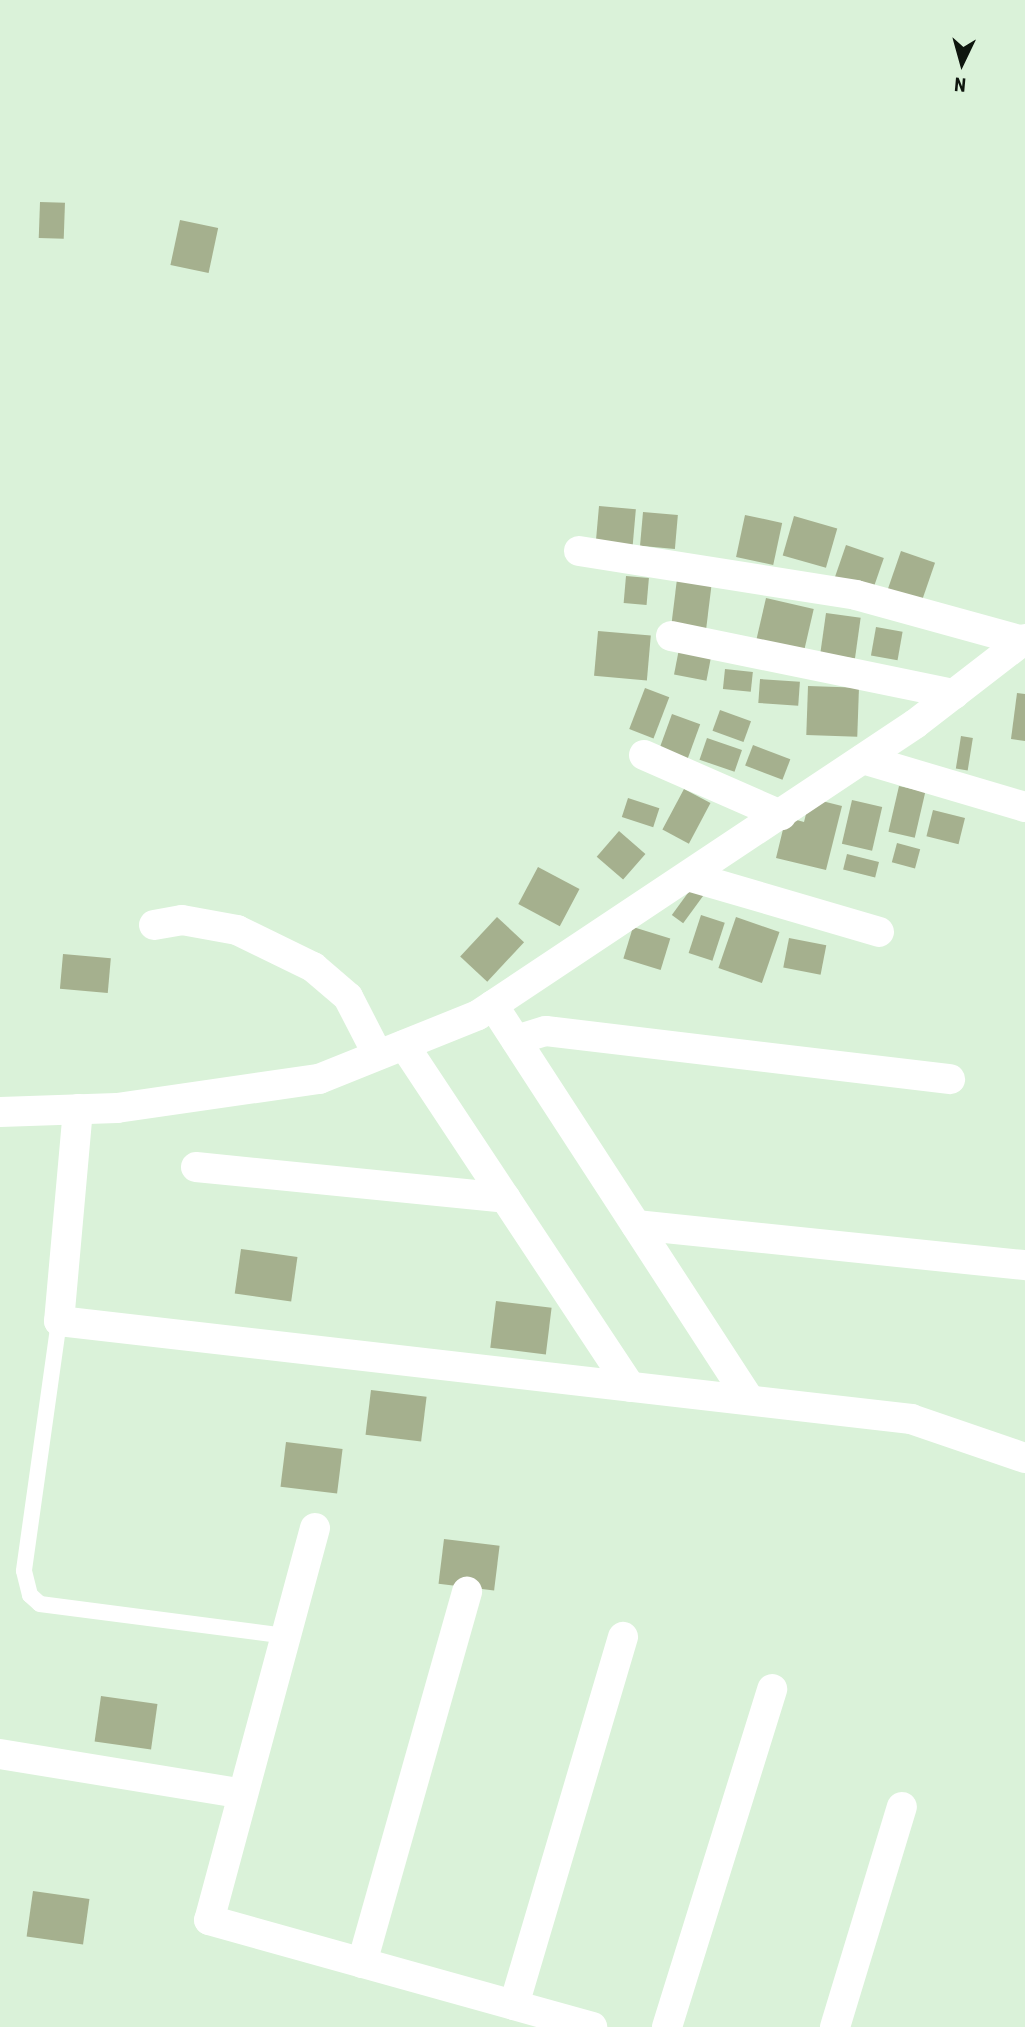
<!DOCTYPE html>
<html>
<head>
<meta charset="utf-8">
<style>
  body { margin:0 }
  #map { position:relative; width:1025px; height:2027px; overflow:hidden; background:#daf2d9; font-family:"Roboto Condensed",sans-serif }
  div>[style] { position:absolute }
  .building>* { inset:0; background:#a5b08e; transform-origin:0 0 }
  .service>* { height:16px; margin:-8px; padding:0 8px; transform-origin:8px; border-radius:8px; background:#fff }
  .minor>* { height:30px; margin:-15px; padding:0 15px; transform-origin:15px; border-radius:15px; background:#fff }
  span { translate:-50% -50%; white-space:nowrap; text-align:center; line-height:1.15; -webkit-text-stroke:5px #daf2d9; paint-order:stroke }
  .north { position:absolute; left:927px; top:28px; width:70px; height:70px; -webkit-text-stroke:5px #daf2d9; paint-order:stroke; rotate:185deg; font-size:19px; font-weight:700; line-height:28px; text-align:center; color:#0e160e }
  .north::after { content:''; display:block; margin:auto; width:24px; height:32px; background:#0e160e; clip-path:polygon(50% 0,100% 100%,50% 72%,0 100%) }
</style>
</head>
<body>
<div id="map">
  <div class="building">
    <i style="left:40px;top:202px;width:25px;height:36px;rotate:2deg"></i>
    <i style="left:180px;top:220px;width:39px;height:46px;rotate:12deg"></i>
    <i style="left:599px;top:506px;width:37px;height:37px;rotate:5deg"></i>
    <i style="left:643px;top:512px;width:35px;height:34px;rotate:5deg"></i>
    <i style="left:745px;top:515px;width:38px;height:43px;rotate:12deg"></i>
    <i style="left:794px;top:516px;width:45px;height:41px;rotate:16deg"></i>
    <i style="left:846px;top:545px;width:40px;height:40px;rotate:19deg"></i>
    <i style="left:901px;top:551px;width:36px;height:44px;rotate:19deg"></i>
    <i style="left:626px;top:576px;width:23px;height:27px;rotate:5deg"></i>
    <i style="left:677px;top:579px;width:35px;height:46px;rotate:7deg"></i>
    <i style="left:766px;top:598px;width:49px;height:47px;rotate:13deg"></i>
    <i style="left:826px;top:613px;width:35px;height:41px;rotate:8deg"></i>
    <i style="left:876px;top:627px;width:27px;height:29px;rotate:10deg"></i>
    <i style="left:598px;top:631px;width:53px;height:45px;rotate:5deg"></i>
    <i style="left:679px;top:649px;width:33px;height:26px;rotate:11deg"></i>
    <i style="left:725px;top:669px;width:28px;height:20px;rotate:6deg"></i>
    <i style="left:760px;top:679px;width:40px;height:24px;rotate:4deg"></i>
    <i style="left:808px;top:686px;width:51px;height:49px;rotate:2deg"></i>
    <i style="left:645px;top:688px;width:26px;height:44px;rotate:21deg"></i>
    <i style="clip-path:polygon(1017px 693px,1025px 694px,1025px 741px,1011px 739px)"></i>
    <i style="left:720px;top:710px;width:33px;height:22px;rotate:20deg"></i>
    <i style="left:672px;top:714px;width:30px;height:38px;rotate:20deg"></i>
    <i style="left:961px;top:736px;width:12px;height:33px;rotate:9deg"></i>
    <i style="left:707px;top:738px;width:37px;height:23px;rotate:19deg"></i>
    <i style="left:753px;top:745px;width:40px;height:22px;rotate:21deg"></i>
    <i style="left:899px;top:786px;width:27px;height:47px;rotate:13deg"></i>
    <i style="left:684px;top:789px;width:30px;height:46px;rotate:28deg"></i>
    <i style="left:628px;top:798px;width:33px;height:20px;rotate:18deg"></i>
    <i style="clip-path:polygon(810px 798px,842px 806px,826px 870px,776px 858px,786px 817px,804px 822px)"></i>
    <i style="left:852px;top:800px;width:31px;height:45px;rotate:13deg"></i>
    <i style="left:933px;top:810px;width:33px;height:27px;rotate:14deg"></i>
    <i style="left:619px;top:831px;width:35px;height:34px;rotate:41deg"></i>
    <i style="left:897px;top:843px;width:24px;height:20px;rotate:15deg"></i>
    <i style="left:847px;top:854px;width:33px;height:16px;rotate:14deg"></i>
    <i style="left:538px;top:867px;width:47px;height:42px;rotate:28deg"></i>
    <i style="left:693px;top:886px;width:14px;height:36px;rotate:36deg"></i>
    <i style="left:701px;top:915px;width:25px;height:40px;rotate:18deg"></i>
    <i style="left:497px;top:917px;width:37px;height:54px;rotate:43deg"></i>
    <i style="left:736px;top:917px;width:46px;height:54px;rotate:19deg"></i>
    <i style="left:633px;top:927px;width:39px;height:33px;rotate:17deg"></i>
    <i style="left:789px;top:938px;width:38px;height:30px;rotate:11deg"></i>
    <i style="left:63px;top:954px;width:48px;height:35px;rotate:5deg"></i>
    <i style="left:241px;top:1249px;width:57px;height:45px;rotate:8deg"></i>
    <i style="left:496px;top:1301px;width:56px;height:47px;rotate:7deg"></i>
    <i style="left:371px;top:1390px;width:56px;height:45px;rotate:7deg"></i>
    <i style="left:286px;top:1442px;width:57px;height:45px;rotate:7deg"></i>
    <i style="left:444px;top:1539px;width:56px;height:45px;rotate:7deg"></i>
    <i style="left:101px;top:1696px;width:57px;height:46px;rotate:8deg"></i>
    <i style="left:33px;top:1891px;width:57px;height:46px;rotate:8deg"></i>
  </div>
  <div class="service">
    <i style="left:59px;top:1321px;width:252px;rotate:98deg"></i>
    <i style="left:24px;top:1571px;width:25px;rotate:76deg"></i>
    <i style="left:30px;top:1595px;width:13px;rotate:42deg"></i>
    <i style="left:40px;top:1604px;width:247px;rotate:7.4deg"></i>
  </div>
  <div class="minor">
    <i style="left:579px;top:551px;width:280px;rotate:9deg"></i>
    <i style="left:856px;top:595px;width:173px;rotate:15.4deg"></i>
    <i style="left:671px;top:636px;width:289px;rotate:11.6deg"></i>
    <i style="left:644px;top:755px;width:150px;rotate:23.7deg"></i>
    <i style="left:863px;top:759px;width:169px;rotate:16.5deg"></i>
    <i style="left:688px;top:876px;width:199px;rotate:16.3deg"></i>
    <i style="left:154px;top:925px;width:28px;rotate:-10deg"></i>
    <i style="left:182px;top:920px;width:56px;rotate:10.3deg"></i>
    <i style="left:237px;top:930px;width:85px;rotate:26deg"></i>
    <i style="left:313px;top:967px;width:46px;rotate:40.6deg"></i>
    <i style="left:348px;top:997px;width:65px;rotate:62.7deg"></i>
    <i style="left:493px;top:1005px;width:471px;rotate:57deg"></i>
    <i style="left:516px;top:1040px;width:31px;rotate:-17deg"></i>
    <i style="left:546px;top:1031px;width:407px;rotate:6.8deg"></i>
    <i style="left:404px;top:1045px;width:410px;rotate:56.5deg"></i>
    <i style="left:78px;top:1109px;width:213px;rotate:95.1deg"></i>
    <i style="left:59px;top:1321px;width:858px;rotate:6.56deg"></i>
    <i style="left:911px;top:1419px;width:120px;rotate:18.9deg"></i>
    <i style="left:0;top:1112px;width:117px;rotate:-2deg"></i>
    <i style="left:117px;top:1108px;width:204px;rotate:-8.2deg"></i>
    <i style="left:319px;top:1079px;width:171px;rotate:-21.9deg"></i>
    <i style="left:478px;top:1015px;width:525px;rotate:-33.66deg"></i>
    <i style="left:915px;top:724px;width:139px;rotate:-37.7deg"></i>
    <i style="left:196px;top:1167px;width:311px;rotate:5.7deg"></i>
    <i style="left:636px;top:1225px;width:391px;rotate:5.9deg"></i>
    <i style="left:315px;top:1528px;width:406px;rotate:105.1deg"></i>
    <i style="left:209px;top:1920px;width:398px;rotate:15.6deg"></i>
    <i style="left:0;top:1754px;width:246px;rotate:9.3deg"></i>
    <i style="left:362px;top:1963px;width:386px;rotate:-74.2deg"></i>
    <i style="left:514px;top:2005px;width:384px;rotate:-73.5deg"></i>
    <i style="left:667px;top:2027px;width:354px;rotate:-72.7deg"></i>
    <i style="left:835px;top:2027px;width:230px;rotate:-73.1deg"></i>
  </div>
  <div class="north">N</div>
</div>
</body>
</html>
